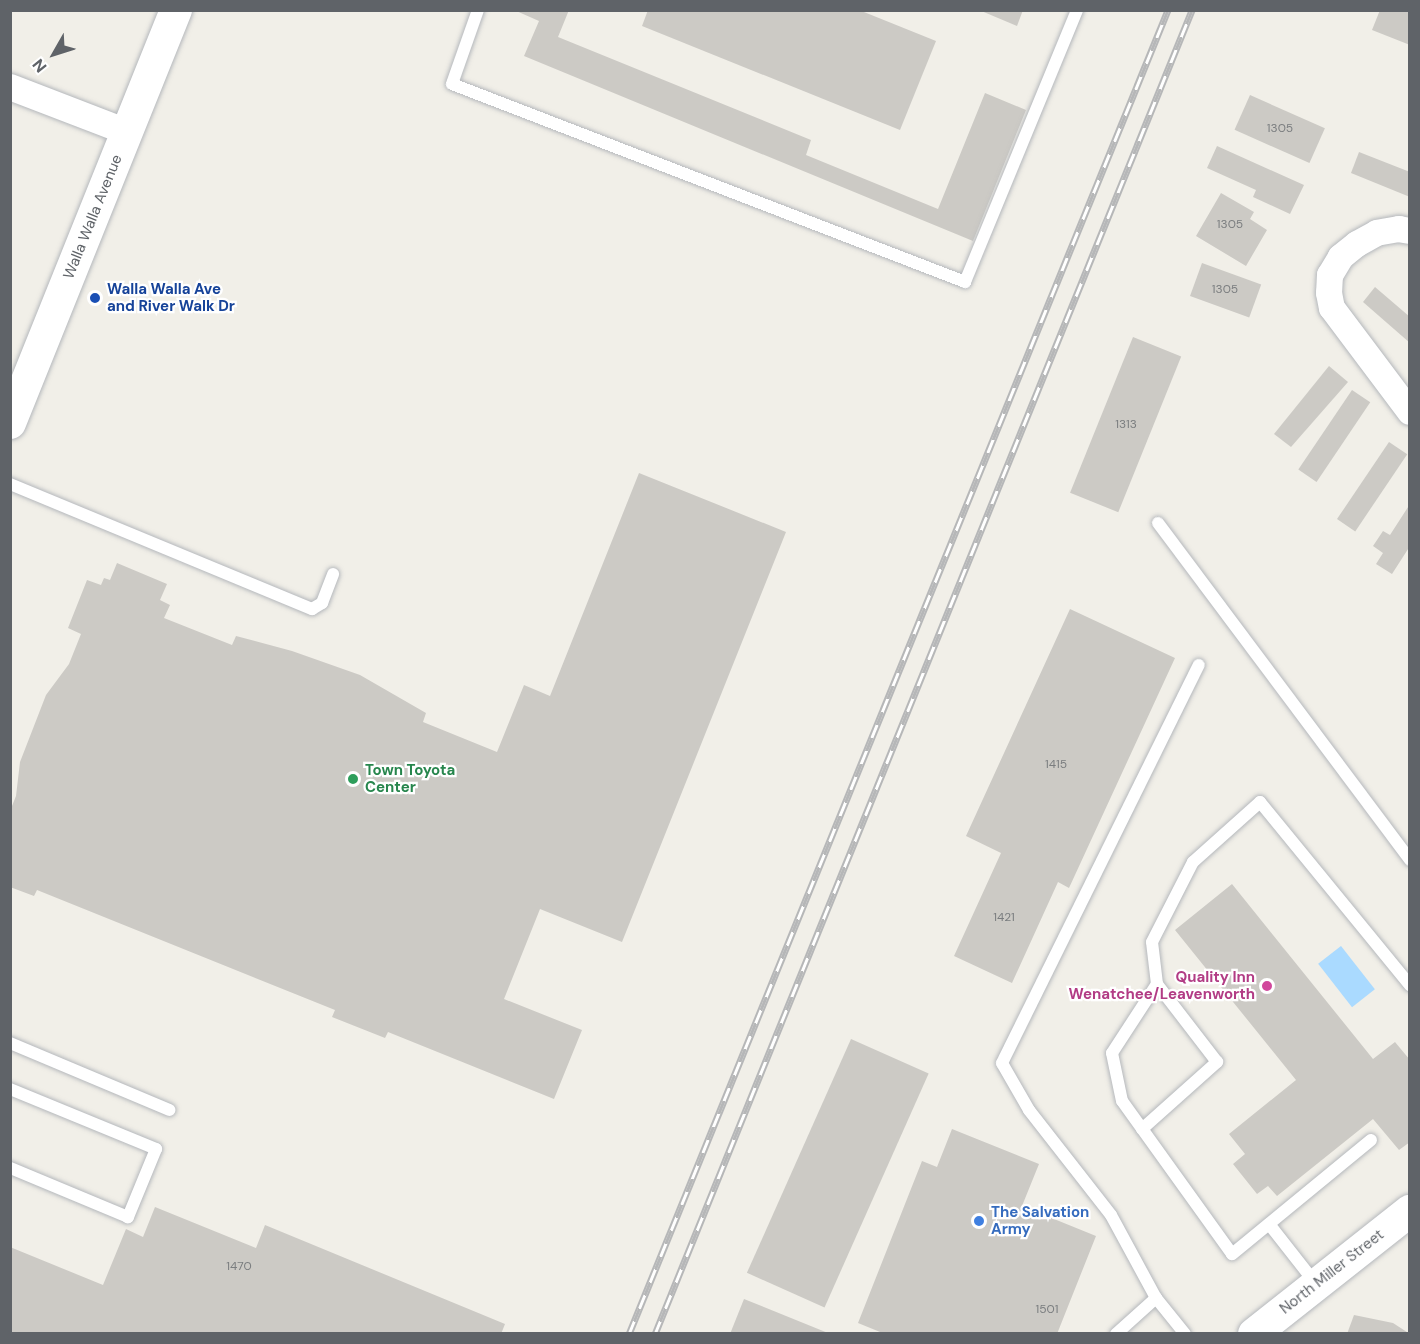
<!DOCTYPE html>
<html>
<head>
<meta charset="utf-8">
<style>
  body { margin:0 }
  #map { position:relative; width:1420px; height:1344px; overflow:hidden; background:#f1efe8; font-family:"DM Sans",sans-serif }
  div>[style] { position:absolute }
  .water>* { inset:0; background:#aadaff; transform-origin:0 0 }
  .building>* { inset:0; background:#cccac5; transform-origin:0 0 }
  .roads { filter:drop-shadow(0 0 2px #b5b8bc) drop-shadow(0 0 2px #b5b8bc) }
  .service>* { height:12px; margin:-6px; padding:0 6px; transform-origin:6px; border-radius:6px; background:#fff }
  .minor>* { height:26px; margin:-13px; padding:0 13px; transform-origin:13px; border-radius:13px; background:#fff }
  .tertiary>* { height:32px; margin:-16px; padding:0 16px; transform-origin:16px; border-radius:16px; background:#fff }
  .rail>* { height:7px; margin-top:-3.5px; transform-origin:0; background:repeating-linear-gradient(90deg,#fff 0 14px,#b6b7b8 0 28px); box-sizing:border-box; border-block:2px solid #b6b7b8 }
  .dots>* { width:16px; height:16px; translate:-50% -50%; box-sizing:border-box; border:3px solid #fff; border-radius:50% }
  span { translate:-50% -50%; white-space:nowrap; text-align:center; line-height:1.15; -webkit-text-stroke:4.5px #fff; paint-order:stroke }
  .number-label { font-size:12px; color:#7a7d7f }
  .number-label span { -webkit-text-stroke-width:0 }
  .street-label { font-size:15px; color:#5f6368 }
  .transit-label { font-size:15px; color:#164399; font-weight:700 }
  .left { translate:0 -50%; text-align:left }
  .leisure-label { font-size:15px; color:#27864d; font-weight:700 }
  .hotel-label { font-size:15px; color:#b23c85; font-weight:700 }
  .right { translate:-100% -50%; text-align:right }
  .shop-label { font-size:15px; color:#366cbe; font-weight:700 }
  .frame { position:absolute; inset:0; border:12px solid #5f6368; pointer-events:none }
  .north { position:absolute; left:24px; top:24px; width:60px; height:60px; -webkit-text-stroke:4px #fff; paint-order:stroke; rotate:231deg; font-size:16px; font-weight:700; line-height:24px; text-align:center; color:#5f6368 }
  .north::after { content:''; display:block; margin:auto; width:21px; height:27px; background:#5f6368; clip-path:polygon(50% 0,100% 100%,50% 72%,0 100%) }
</style>
</head>
<body>
<div id="map">
  <div class="water">
    <i style="left:1341px;top:946px;width:55px;height:29px;rotate:52deg"></i>
  </div>
  <div class="building">
    <i style="clip-path:polygon(514px 10px,569px 10px,558px 37px,811px 140px,806px 155px,938px 209px,985px 93px,1026px 110px,973px 241px,524px 56px,539px 21px)"></i>
    <i style="clip-path:polygon(648px 10px,859px 10px,936px 41px,900px 130px,642px 26px)"></i>
    <i style="clip-path:polygon(979px 10px,1023px 10px,1017px 26px)"></i>
    <i style="clip-path:polygon(1380px 10px,1410px 10px,1410px 45px,1372px 30px)"></i>
    <i style="left:1250px;top:95px;width:82px;height:38px;rotate:24deg"></i>
    <i style="clip-path:polygon(1217px 146px,1304px 185px,1290px 214px,1253px 197px,1256px 190px,1207px 168px)"></i>
    <i style="clip-path:polygon(1359px 152px,1410px 172px,1410px 197px,1351px 173px)"></i>
    <i style="clip-path:polygon(1221px 193px,1254px 212px,1250px 219px,1267px 230px,1246px 266px,1196px 236px)"></i>
    <i style="left:1202px;top:263px;width:63px;height:35px;rotate:20deg"></i>
    <i style="clip-path:polygon(1375px 287px,1410px 317px,1410px 343px,1363px 302px)"></i>
    <i style="left:1133px;top:337px;width:52px;height:168px;rotate:22deg"></i>
    <i style="clip-path:polygon(1329px 366px,1348px 382px,1291px 447px,1274px 434px)"></i>
    <i style="left:1352px;top:390px;width:22px;height:96px;rotate:34deg"></i>
    <i style="left:1389px;top:442px;width:22px;height:93px;rotate:34deg"></i>
    <i style="clip-path:polygon(639px 473px,786px 532px,622px 942px,540px 909px,504px 999px,582px 1030px,554px 1099px,388px 1032px,385px 1038px,332px 1017px,335px 1010px,37px 890px,34px 896px,10px 887px,10px 811px,16px 796px,20px 762px,46px 695px,69px 664px,81px 634px,68px 628px,87px 580px,101px 585px,104px 578px,110px 580px,117px 563px,167px 584px,160px 600px,170px 605px,164px 618px,232px 645px,236px 636px,292px 651px,360px 675px,426px 713px,423px 722px,497px 752px,524px 685px,550px 696px)"></i>
    <i style="clip-path:polygon(1410px 504px,1410px 546px,1392px 574px,1376px 564px,1383px 553px,1373px 546px,1383px 531px,1390px 535px)"></i>
    <i style="clip-path:polygon(1070px 609px,1175px 658px,1069px 888px,1058px 882px,1012px 983px,954px 956px,1001px 853px,966px 836px)"></i>
    <i style="clip-path:polygon(1232px 884px,1373px 1059px,1395px 1042px,1410px 1060px,1410px 1142px,1399px 1150px,1373px 1119px,1277px 1196px,1268px 1186px,1257px 1194px,1233px 1164px,1245px 1154px,1229px 1134px,1296px 1080px,1175px 930px)"></i>
    <i style="left:851px;top:1039px;width:85px;height:256px;rotate:24deg"></i>
    <i style="clip-path:polygon(952px 1129px,1039px 1164px,1022px 1206px,1096px 1236px,1057px 1334px,885px 1334px,858px 1323px,922px 1161px,937px 1167px)"></i>
    <i style="clip-path:polygon(155px 1207px,256px 1248px,265px 1225px,505px 1324px,501px 1334px,10px 1334px,10px 1247px,103px 1285px,126px 1229px,143px 1237px)"></i>
    <i style="clip-path:polygon(744px 1299px,828px 1333px,828px 1334px,730px 1334px)"></i>
    <i style="clip-path:polygon(1354px 1315px,1393px 1323px,1410px 1334px,1347px 1334px)"></i>
  </div>
  <div class="roads">
    <div class="service">
      <i style="left:478px;top:10px;width:78px;rotate:109.4deg"></i>
      <i style="left:452px;top:84px;width:550px;rotate:21.1deg"></i>
      <i style="left:965px;top:282px;width:294px;rotate:-67.6deg"></i>
      <i style="left:10px;top:484px;width:327px;rotate:22.5deg"></i>
      <i style="left:312px;top:609px;width:12px;rotate:-31deg"></i>
      <i style="left:322px;top:603px;width:31px;rotate:-69deg"></i>
      <i style="left:1158px;top:523px;width:421px;rotate:53.2deg"></i>
      <i style="left:10px;top:1043px;width:173px;rotate:22.8deg"></i>
      <i style="left:10px;top:1089px;width:158px;rotate:22.3deg"></i>
      <i style="left:156px;top:1149px;width:74px;rotate:112.4deg"></i>
      <i style="left:128px;top:1217px;width:128px;rotate:-157.4deg"></i>
      <i style="left:1142px;top:1129px;width:101px;rotate:-41.8deg"></i>
      <i style="left:1217px;top:1062px;width:98px;rotate:-127.6deg"></i>
      <i style="left:1371px;top:1140px;width:180px;rotate:140.6deg"></i>
      <i style="left:1232px;top:1254px;width:188px;rotate:-125.7deg"></i>
      <i style="left:1122px;top:1101px;width:49px;rotate:-101.8deg"></i>
      <i style="left:1112px;top:1053px;width:82px;rotate:-56.9deg"></i>
      <i style="left:1157px;top:984px;width:42px;rotate:-96.8deg"></i>
      <i style="left:1152px;top:942px;width:90px;rotate:-62.9deg"></i>
      <i style="left:1193px;top:862px;width:90px;rotate:-41.8deg"></i>
      <i style="left:1260px;top:802px;width:237px;rotate:50.7deg"></i>
      <i style="left:1269px;top:1224px;width:76px;rotate:51.9deg"></i>
      <i style="left:1156px;top:1298px;width:94px;rotate:-118.5deg"></i>
      <i style="left:1111px;top:1215px;width:133px;rotate:-128deg"></i>
      <i style="left:1029px;top:1110px;width:54px;rotate:-119.9deg"></i>
      <i style="left:1002px;top:1063px;width:444px;rotate:-63.7deg"></i>
      <i style="left:1116px;top:1334px;width:54px;rotate:-42deg"></i>
      <i style="left:1156px;top:1298px;width:46px;rotate:51.1deg"></i>
    </div>
    <div class="minor">
      <i style="left:10px;top:87px;width:125px;rotate:21deg"></i>
      <i style="left:1410px;top:231px;width:11px;rotate:-170deg"></i>
      <i style="left:1399px;top:229px;width:22px;rotate:170deg"></i>
      <i style="left:1377px;top:233px;width:23px;rotate:151deg"></i>
      <i style="left:1357px;top:244px;width:21px;rotate:141deg"></i>
      <i style="left:1341px;top:257px;width:21px;rotate:121deg"></i>
      <i style="left:1330px;top:275px;width:18px;rotate:93deg"></i>
      <i style="left:1329px;top:293px;width:15px;rotate:79deg"></i>
      <i style="left:1332px;top:308px;width:130px;rotate:53.1deg"></i>
    </div>
    <div class="tertiary">
      <i style="left:10px;top:423px;width:445px;rotate:-68.1deg"></i>
      <i style="left:1254px;top:1334px;width:199px;rotate:-38.3deg"></i>
    </div>
  </div>
  <div class="rail">
    <i style="left:629px;top:1334px;width:1430px;rotate:-67.85deg"></i>
    <i style="left:655px;top:1334px;width:1429px;rotate:-67.92deg"></i>
  </div>
  <div class="dots">
    <i style="left:95px;top:298px;background:#1a4fb4"></i>
    <i style="left:353px;top:779px;background:#2e9e5b"></i>
    <i style="left:1267px;top:986px;background:#d1479c"></i>
    <i style="left:979px;top:1221px;background:#3f7fe0"></i>
  </div>
  <div class="number-label">
    <span style="left:1280px;top:129px">1305</span>
    <span style="left:1230px;top:225px">1305</span>
    <span style="left:1225px;top:290px">1305</span>
    <span style="left:1126px;top:425px">1313</span>
    <span style="left:1056px;top:765px">1415</span>
    <span style="left:1004px;top:918px">1421</span>
    <span style="left:239px;top:1267px">1470</span>
    <span style="left:1047px;top:1310px">1501</span>
  </div>
  <div class="street-label">
    <span style="left:93px;top:217px;rotate:-68deg">Walla Walla Avenue</span>
    <span style="left:1332px;top:1272px;rotate:-38deg">North Miller Street</span>
  </div>
  <div class="transit-label">
    <span class="left" style="left:107px;top:298px">Walla Walla Ave<br>and River Walk Dr</span>
  </div>
  <div class="leisure-label">
    <span class="left" style="left:365px;top:779px">Town Toyota<br>Center</span>
  </div>
  <div class="hotel-label">
    <span class="right" style="left:1255px;top:986px">Quality Inn<br>Wenatchee/Leavenworth</span>
  </div>
  <div class="shop-label">
    <span class="left" style="left:991px;top:1221px">The Salvation<br>Army</span>
  </div>
  <div class="frame"></div>
  <div class="north">N</div>
</div>
</body>
</html>
